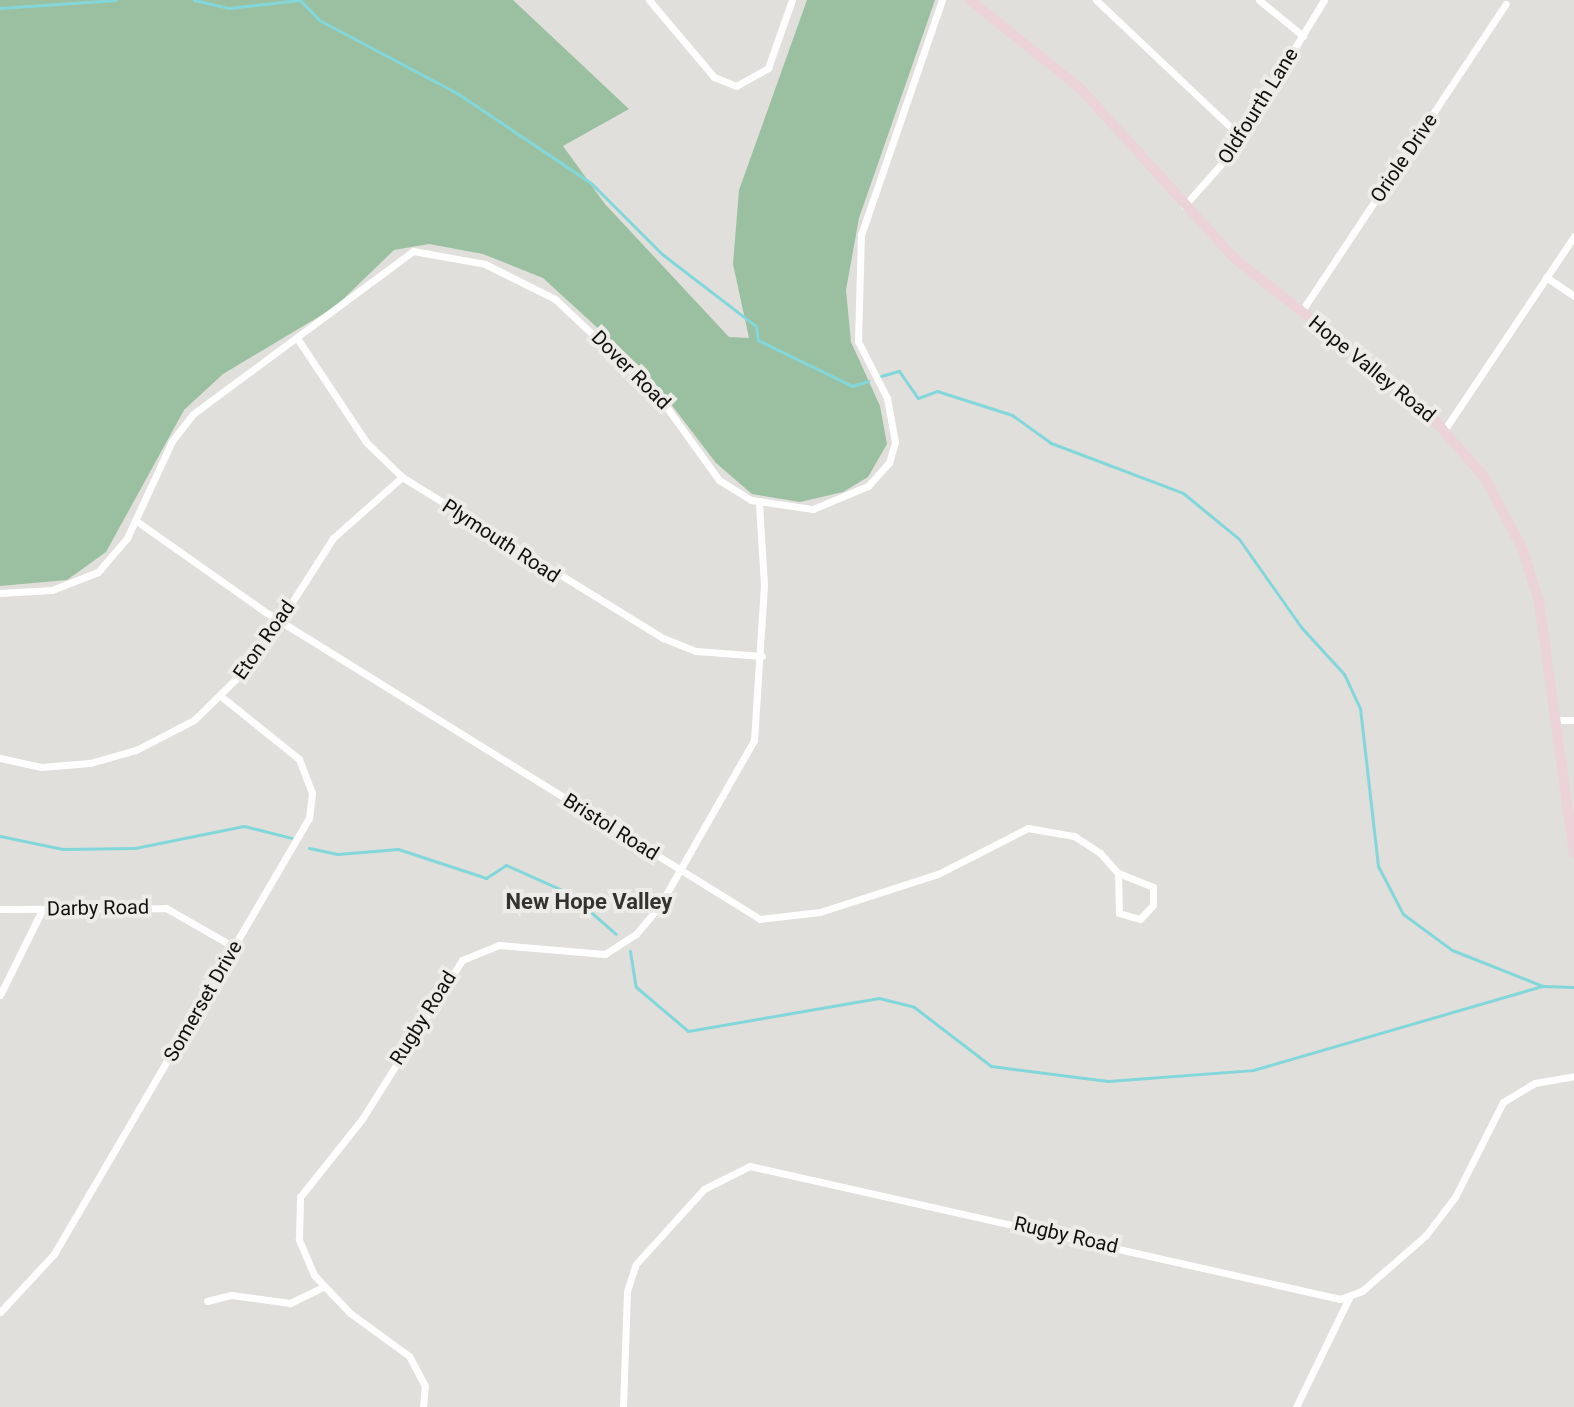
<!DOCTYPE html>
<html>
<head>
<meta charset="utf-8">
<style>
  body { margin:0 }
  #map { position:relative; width:1574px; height:1407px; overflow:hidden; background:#e0dfdb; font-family:Roboto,sans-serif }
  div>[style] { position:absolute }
  .green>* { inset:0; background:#9ac0a1 }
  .stream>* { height:3px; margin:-1.5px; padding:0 1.5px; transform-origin:1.5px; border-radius:1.5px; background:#83d7da }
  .street>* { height:7px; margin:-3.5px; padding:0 3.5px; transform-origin:3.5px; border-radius:3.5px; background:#fff }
  .secondary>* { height:10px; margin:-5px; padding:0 5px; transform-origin:5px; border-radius:5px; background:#ebd3d9 }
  span { translate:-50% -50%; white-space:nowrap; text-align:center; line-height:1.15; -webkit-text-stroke:8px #edece8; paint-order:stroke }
  .street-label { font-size:20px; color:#10100e }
  .neighbourhood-label { font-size:22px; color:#343330; font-weight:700 }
</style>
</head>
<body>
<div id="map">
  <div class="green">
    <i style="clip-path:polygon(0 0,513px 0,629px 109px,563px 146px,605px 204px,729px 337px,749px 338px,733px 264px,739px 190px,807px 0,935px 0,859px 218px,846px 290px,851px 342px,880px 406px,887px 444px,868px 477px,843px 492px,800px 502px,752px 494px,716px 463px,648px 374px,543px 278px,483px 254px,429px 244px,394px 250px,335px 307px,223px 374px,184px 410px,106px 552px,67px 580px,0 586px)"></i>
  </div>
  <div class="stream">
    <i style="left:194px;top:0;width:36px;rotate:13deg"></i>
    <i style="left:229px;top:8px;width:71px;rotate:-6.4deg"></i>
    <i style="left:300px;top:0;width:28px;rotate:46deg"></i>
    <i style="left:319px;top:20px;width:156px;rotate:27.9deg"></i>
    <i style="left:457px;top:93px;width:161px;rotate:33.9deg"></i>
    <i style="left:591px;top:183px;width:100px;rotate:45deg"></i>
    <i style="left:662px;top:254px;width:118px;rotate:37.5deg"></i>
    <i style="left:756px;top:326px;width:14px;rotate:82deg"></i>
    <i style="left:758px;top:340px;width:105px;rotate:26.1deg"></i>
    <i style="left:852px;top:386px;width:17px;rotate:-17deg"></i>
    <i style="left:0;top:8px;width:116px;rotate:-3.9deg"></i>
    <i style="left:881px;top:376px;width:19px;rotate:-16deg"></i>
    <i style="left:899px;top:371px;width:33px;rotate:55deg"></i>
    <i style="left:918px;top:398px;width:20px;rotate:-20deg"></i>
    <i style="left:937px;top:391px;width:79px;rotate:17.7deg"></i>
    <i style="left:1012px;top:415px;width:48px;rotate:35.7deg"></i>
    <i style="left:1051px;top:443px;width:141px;rotate:20.7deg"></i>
    <i style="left:1183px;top:493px;width:72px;rotate:39.4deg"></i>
    <i style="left:1239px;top:539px;width:108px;rotate:54.8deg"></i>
    <i style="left:1301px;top:627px;width:64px;rotate:47.5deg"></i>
    <i style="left:1344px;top:674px;width:38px;rotate:65deg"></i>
    <i style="left:1360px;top:708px;width:159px;rotate:83.5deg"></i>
    <i style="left:1378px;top:866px;width:54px;rotate:62.5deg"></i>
    <i style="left:1403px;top:914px;width:61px;rotate:36.3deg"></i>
    <i style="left:1452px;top:950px;width:98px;rotate:21.6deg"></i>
    <i style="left:0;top:836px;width:64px;rotate:11.7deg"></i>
    <i style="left:63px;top:849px;width:72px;rotate:-0.8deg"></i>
    <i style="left:135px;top:848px;width:111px;rotate:-11.4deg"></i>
    <i style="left:244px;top:826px;width:49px;rotate:14deg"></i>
    <i style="left:309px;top:848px;width:30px;rotate:12deg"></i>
    <i style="left:338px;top:854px;width:60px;rotate:-4.8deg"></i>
    <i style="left:398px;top:849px;width:93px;rotate:18.2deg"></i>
    <i style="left:486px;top:878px;width:24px;rotate:-33deg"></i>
    <i style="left:506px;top:865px;width:69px;rotate:24deg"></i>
    <i style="left:569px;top:893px;width:62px;rotate:41.1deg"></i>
    <i style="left:630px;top:951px;width:36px;rotate:81deg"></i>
    <i style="left:636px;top:987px;width:68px;rotate:40.2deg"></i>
    <i style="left:688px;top:1031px;width:194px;rotate:-9.8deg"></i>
    <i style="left:879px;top:998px;width:36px;rotate:14deg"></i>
    <i style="left:914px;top:1007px;width:97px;rotate:37.5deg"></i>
    <i style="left:991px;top:1066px;width:118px;rotate:7.3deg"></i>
    <i style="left:1108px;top:1081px;width:145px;rotate:-4.3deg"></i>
    <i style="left:1253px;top:1070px;width:302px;rotate:-16.2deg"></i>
    <i style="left:1543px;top:986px;width:31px;rotate:2deg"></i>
  </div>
  <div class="street">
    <i style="left:649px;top:0;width:101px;rotate:49.8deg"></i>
    <i style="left:714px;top:77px;width:24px;rotate:22deg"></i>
    <i style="left:736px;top:86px;width:37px;rotate:-29deg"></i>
    <i style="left:768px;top:68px;width:72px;rotate:-70.6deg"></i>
    <i style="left:1096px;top:0;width:198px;rotate:43.4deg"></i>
    <i style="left:1259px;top:0;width:57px;rotate:39.3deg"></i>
    <i style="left:1184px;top:206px;width:69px;rotate:-48.5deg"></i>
    <i style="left:1230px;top:154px;width:180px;rotate:-58.6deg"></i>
    <i style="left:1546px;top:277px;width:34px;rotate:34deg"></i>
    <i style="left:1301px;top:312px;width:370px;rotate:-56.4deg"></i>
    <i style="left:299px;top:341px;width:121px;rotate:56.4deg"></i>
    <i style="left:366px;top:442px;width:50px;rotate:44.2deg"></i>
    <i style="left:402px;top:477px;width:307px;rotate:31.7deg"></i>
    <i style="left:663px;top:638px;width:35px;rotate:22deg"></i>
    <i style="left:696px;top:651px;width:66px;rotate:4.3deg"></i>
    <i style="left:1445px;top:429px;width:232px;rotate:-56.2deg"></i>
    <i style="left:135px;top:520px;width:161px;rotate:35.2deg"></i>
    <i style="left:267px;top:613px;width:580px;rotate:31.83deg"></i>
    <i style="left:760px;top:919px;width:60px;rotate:-6.7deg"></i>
    <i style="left:820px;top:912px;width:124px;rotate:-17.9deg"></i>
    <i style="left:938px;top:874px;width:101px;rotate:-27.1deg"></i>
    <i style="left:1028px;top:828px;width:47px;rotate:9.9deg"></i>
    <i style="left:1074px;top:836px;width:31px;rotate:33deg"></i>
    <i style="left:1100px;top:853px;width:27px;rotate:48deg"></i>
    <i style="left:1118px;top:873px;width:40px;rotate:88.6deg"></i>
    <i style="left:1119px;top:913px;width:22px;rotate:16deg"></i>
    <i style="left:1140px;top:919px;width:19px;rotate:-47deg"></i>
    <i style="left:1153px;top:905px;width:18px;rotate:-90deg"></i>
    <i style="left:1153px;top:887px;width:38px;rotate:-158deg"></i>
    <i style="left:0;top:593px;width:52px;rotate:-3.3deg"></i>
    <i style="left:52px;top:590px;width:49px;rotate:-21.4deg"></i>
    <i style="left:98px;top:572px;width:45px;rotate:-49.5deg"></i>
    <i style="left:127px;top:538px;width:107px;rotate:-65.1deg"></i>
    <i style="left:172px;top:441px;width:34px;rotate:-52deg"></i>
    <i style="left:193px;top:414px;width:274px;rotate:-36.5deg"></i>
    <i style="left:413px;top:251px;width:73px;rotate:10.2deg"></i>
    <i style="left:485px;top:264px;width:78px;rotate:26.6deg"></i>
    <i style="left:555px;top:299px;width:144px;rotate:43.3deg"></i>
    <i style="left:660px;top:398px;width:101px;rotate:54.3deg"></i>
    <i style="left:719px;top:480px;width:38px;rotate:32deg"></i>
    <i style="left:751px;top:500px;width:63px;rotate:8.3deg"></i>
    <i style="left:813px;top:509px;width:60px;rotate:-22.7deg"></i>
    <i style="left:868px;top:486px;width:31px;rotate:-48deg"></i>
    <i style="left:889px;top:463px;width:22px;rotate:-74deg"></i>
    <i style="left:895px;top:442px;width:45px;rotate:-100.3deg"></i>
    <i style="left:887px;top:398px;width:64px;rotate:-117deg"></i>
    <i style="left:858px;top:341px;width:106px;rotate:-88.4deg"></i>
    <i style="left:861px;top:235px;width:249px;rotate:-71deg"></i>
    <i style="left:1558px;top:720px;width:16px"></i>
    <i style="left:0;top:758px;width:42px;rotate:12.4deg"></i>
    <i style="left:41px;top:767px;width:49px;rotate:-4.7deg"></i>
    <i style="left:90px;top:763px;width:48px;rotate:-15.8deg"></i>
    <i style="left:136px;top:750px;width:65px;rotate:-27.3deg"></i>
    <i style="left:194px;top:720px;width:86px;rotate:-44.5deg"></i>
    <i style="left:255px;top:660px;width:145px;rotate:-57.4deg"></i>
    <i style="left:333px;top:538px;width:92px;rotate:-41.5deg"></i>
    <i style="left:0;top:909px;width:166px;rotate:-0.3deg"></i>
    <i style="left:166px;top:908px;width:78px;rotate:29.8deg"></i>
    <i style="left:0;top:995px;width:95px;rotate:-63.7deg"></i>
    <i style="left:207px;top:1301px;width:25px;rotate:-14deg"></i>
    <i style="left:231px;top:1295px;width:60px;rotate:7.7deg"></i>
    <i style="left:290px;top:1303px;width:37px;rotate:-26deg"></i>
    <i style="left:0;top:1312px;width:79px;rotate:-47deg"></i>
    <i style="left:54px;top:1254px;width:505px;rotate:-59.68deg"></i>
    <i style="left:309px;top:818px;width:25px;rotate:-83deg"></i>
    <i style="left:312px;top:793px;width:36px;rotate:-111deg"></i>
    <i style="left:299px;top:759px;width:99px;rotate:-141.2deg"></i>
    <i style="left:423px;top:1407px;width:21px;rotate:-85deg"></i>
    <i style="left:425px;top:1386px;width:34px;rotate:-118deg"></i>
    <i style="left:409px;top:1356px;width:73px;rotate:-143.9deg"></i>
    <i style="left:350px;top:1313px;width:52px;rotate:-133.5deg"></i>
    <i style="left:314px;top:1275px;width:39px;rotate:-113deg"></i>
    <i style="left:299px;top:1239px;width:42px;rotate:-88.6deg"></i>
    <i style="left:300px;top:1197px;width:100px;rotate:-51.5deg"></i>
    <i style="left:362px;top:1119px;width:188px;rotate:-57.8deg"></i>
    <i style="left:462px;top:960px;width:40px;rotate:-22deg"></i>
    <i style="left:499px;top:945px;width:106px;rotate:4.9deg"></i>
    <i style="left:605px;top:954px;width:37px;rotate:-33deg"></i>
    <i style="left:636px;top:934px;width:38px;rotate:-50deg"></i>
    <i style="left:660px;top:905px;width:190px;rotate:-60.3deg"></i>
    <i style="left:754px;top:740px;width:155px;rotate:-86.3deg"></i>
    <i style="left:764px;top:585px;width:82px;rotate:-93.5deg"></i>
    <i style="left:623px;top:1407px;width:116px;rotate:-88deg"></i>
    <i style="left:627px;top:1291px;width:28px;rotate:-72deg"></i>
    <i style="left:636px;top:1264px;width:101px;rotate:-47.8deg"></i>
    <i style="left:704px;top:1189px;width:51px;rotate:-26.6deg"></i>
    <i style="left:750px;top:1166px;width:605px;rotate:12.7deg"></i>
    <i style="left:1340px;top:1299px;width:23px;rotate:-20deg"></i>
    <i style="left:1362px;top:1291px;width:85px;rotate:-41.2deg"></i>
    <i style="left:1426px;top:1235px;width:48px;rotate:-52.7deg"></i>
    <i style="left:1455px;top:1197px;width:106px;rotate:-63.2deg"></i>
    <i style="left:1503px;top:1102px;width:37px;rotate:-31deg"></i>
    <i style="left:1535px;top:1083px;width:40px;rotate:-10deg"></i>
    <i style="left:1296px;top:1407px;width:121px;rotate:-64.1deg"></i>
  </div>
  <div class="secondary">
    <i style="left:970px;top:0;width:141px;rotate:38.7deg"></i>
    <i style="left:1080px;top:88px;width:229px;rotate:47.8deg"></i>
    <i style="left:1234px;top:258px;width:241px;rotate:38.3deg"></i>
    <i style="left:1423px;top:407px;width:94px;rotate:48.9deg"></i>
    <i style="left:1485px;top:478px;width:81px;rotate:62.2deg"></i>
    <i style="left:1523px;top:550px;width:54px;rotate:72.9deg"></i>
    <i style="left:1539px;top:602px;width:254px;rotate:82.1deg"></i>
  </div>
  <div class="street-label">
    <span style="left:1258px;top:106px;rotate:-58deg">Oldfourth Lane</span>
    <span style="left:1404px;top:158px;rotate:-56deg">Oriole Drive</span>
    <span style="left:1372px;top:369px;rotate:39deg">Hope Valley Road</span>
    <span style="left:631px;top:370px;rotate:45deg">Dover Road</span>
    <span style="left:501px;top:541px;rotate:33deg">Plymouth Road</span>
    <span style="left:264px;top:640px;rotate:-55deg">Eton Road</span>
    <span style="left:611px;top:827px;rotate:32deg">Bristol Road</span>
    <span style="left:98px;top:908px;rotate:-1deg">Darby Road</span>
    <span style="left:203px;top:1001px;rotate:-60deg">Somerset Drive</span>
    <span style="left:423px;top:1018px;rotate:-58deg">Rugby Road</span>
    <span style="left:1066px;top:1235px;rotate:13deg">Rugby Road</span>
  </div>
  <div class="neighbourhood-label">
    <span style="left:589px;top:902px">New Hope Valley</span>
  </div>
</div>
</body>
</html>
